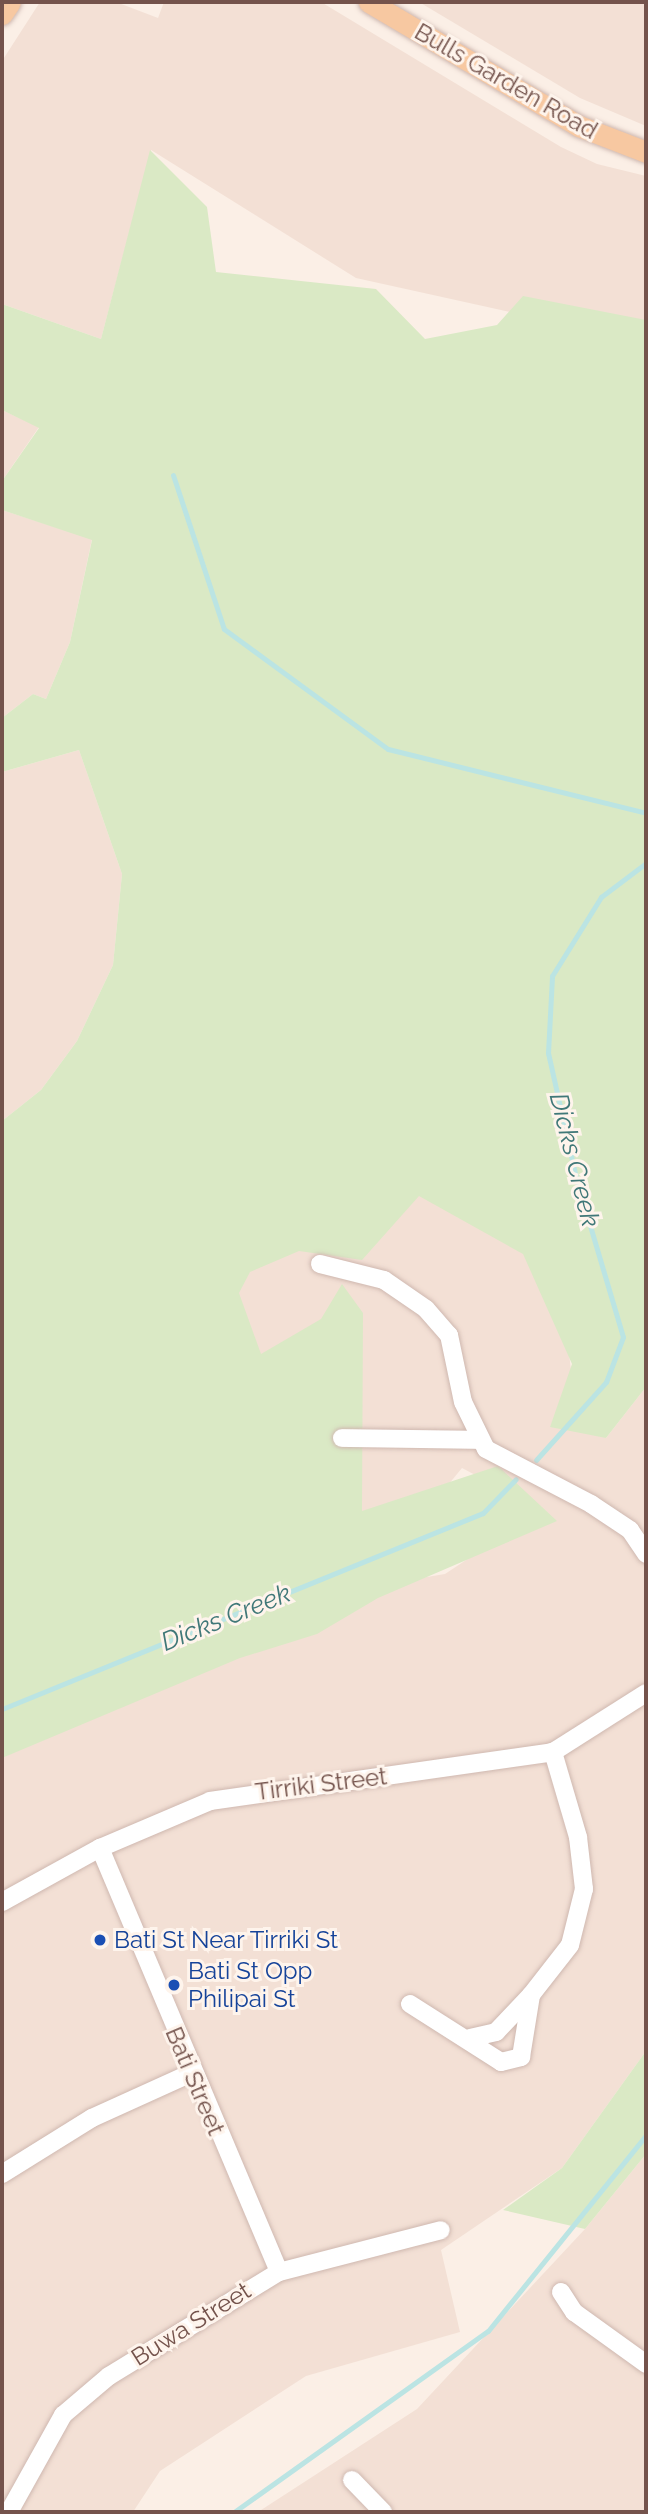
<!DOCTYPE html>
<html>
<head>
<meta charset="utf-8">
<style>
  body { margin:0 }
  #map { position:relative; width:648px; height:2514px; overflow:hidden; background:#fbefe6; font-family:Raleway,sans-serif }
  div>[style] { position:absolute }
  .residential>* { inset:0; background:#f3e0d5 }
  .green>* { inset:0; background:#dae9c5 }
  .stream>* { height:5px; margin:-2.5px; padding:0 2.5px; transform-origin:2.5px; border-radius:2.5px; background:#bbe4e3 }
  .roads { filter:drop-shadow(0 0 2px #cfb8b0) drop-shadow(0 0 2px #cfb8b0) }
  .minor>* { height:18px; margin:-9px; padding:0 9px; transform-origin:9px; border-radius:9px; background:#fff }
  .major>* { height:21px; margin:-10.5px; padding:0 10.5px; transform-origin:10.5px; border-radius:10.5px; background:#f7c8a1 }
  .dots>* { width:19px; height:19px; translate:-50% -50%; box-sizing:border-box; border:4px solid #fef4ec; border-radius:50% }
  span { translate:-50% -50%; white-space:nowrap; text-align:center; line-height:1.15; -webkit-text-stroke:6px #fef4ec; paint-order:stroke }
  .street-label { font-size:24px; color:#74534c }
  .transit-label { font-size:24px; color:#164399 }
  .left { translate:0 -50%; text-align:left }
  .water-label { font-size:26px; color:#407878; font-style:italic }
  .frame { position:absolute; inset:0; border:4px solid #74534c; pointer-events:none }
</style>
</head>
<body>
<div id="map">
  <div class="residential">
    <i style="clip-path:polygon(40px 2px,116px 2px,158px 18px,164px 2px,321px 2px,561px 147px,597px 164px,646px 176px,646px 334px,555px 322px,356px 278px,151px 150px,101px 339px,2px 304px,2px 61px)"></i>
    <i style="clip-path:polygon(419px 2px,646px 2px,646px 126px,580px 98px)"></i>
    <i style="clip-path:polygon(2px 410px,39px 427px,2px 481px)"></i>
    <i style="clip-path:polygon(2px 510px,92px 539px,70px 642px,46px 699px,33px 694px,2px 718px)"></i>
    <i style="clip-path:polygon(79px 750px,122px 874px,113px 965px,77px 1041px,41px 1090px,2px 1121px,2px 772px)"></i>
    <i style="clip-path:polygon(213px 1180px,471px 1183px,559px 1265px,573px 1388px,606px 1438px,646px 1387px,646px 2051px,562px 2168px,441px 2250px,460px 2332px,306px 2376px,160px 2471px,133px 2512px,2px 2512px,2px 1758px,312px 1596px,445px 1574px,542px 1510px,462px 1468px,406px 1536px,340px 1535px,249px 1373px)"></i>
    <i style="clip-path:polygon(646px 2154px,646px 2512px,258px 2512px,417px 2409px,585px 2229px)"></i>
  </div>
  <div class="green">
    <i style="clip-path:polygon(150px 150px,207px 207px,216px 272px,376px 289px,425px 339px,497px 325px,523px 296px,646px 320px,646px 1387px,606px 1438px,550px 1427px,572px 1364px,523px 1254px,419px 1196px,362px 1260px,299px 1251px,250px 1272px,239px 1293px,261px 1354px,321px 1319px,342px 1284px,363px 1313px,362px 1511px,498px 1466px,557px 1521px,378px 1598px,317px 1634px,240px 1658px,2px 1758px,2px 1121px,41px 1090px,77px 1041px,113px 965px,122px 874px,79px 750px,2px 772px,2px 718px,33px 694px,46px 699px,70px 642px,92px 540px,2px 510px,2px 481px,39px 428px,2px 410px,2px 304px,101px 339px)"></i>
    <i style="clip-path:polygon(646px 2051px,646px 2154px,585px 2229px,503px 2210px,562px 2168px)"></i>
  </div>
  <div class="stream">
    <i style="left:173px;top:475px;width:162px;rotate:71.7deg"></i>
    <i style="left:224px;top:629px;width:203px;rotate:36.2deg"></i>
    <i style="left:388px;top:749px;width:266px;rotate:13.9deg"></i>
    <i style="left:536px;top:1460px;width:105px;rotate:-48.1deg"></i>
    <i style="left:606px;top:1382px;width:48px;rotate:-69.3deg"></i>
    <i style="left:623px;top:1337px;width:166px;rotate:-106.5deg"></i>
    <i style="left:576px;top:1178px;width:128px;rotate:-102.6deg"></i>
    <i style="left:548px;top:1053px;width:77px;rotate:-87deg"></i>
    <i style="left:552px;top:976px;width:93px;rotate:-58.2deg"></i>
    <i style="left:601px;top:897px;width:56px;rotate:-37.1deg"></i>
    <i style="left:2px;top:1709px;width:519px;rotate:-22.17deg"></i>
    <i style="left:483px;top:1513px;width:47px;rotate:-45.9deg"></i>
    <i style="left:234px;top:2512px;width:312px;rotate:-35.5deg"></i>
    <i style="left:488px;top:2331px;width:252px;rotate:-51.1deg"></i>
  </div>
  <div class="roads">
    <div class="minor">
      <i style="left:320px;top:1264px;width:66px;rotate:14deg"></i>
      <i style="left:384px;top:1280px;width:51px;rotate:34.6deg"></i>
      <i style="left:426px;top:1309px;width:35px;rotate:49deg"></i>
      <i style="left:449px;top:1335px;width:68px;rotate:78.2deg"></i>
      <i style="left:463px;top:1402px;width:52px;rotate:63.9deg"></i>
      <i style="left:486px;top:1449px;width:119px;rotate:27.6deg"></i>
      <i style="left:591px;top:1504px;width:47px;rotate:33.7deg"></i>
      <i style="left:630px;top:1530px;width:29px;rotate:56deg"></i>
      <i style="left:342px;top:1438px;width:138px;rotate:0.8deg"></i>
      <i style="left:100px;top:1848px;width:460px;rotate:67.1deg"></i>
      <i style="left:2px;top:1902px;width:112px;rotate:-28.9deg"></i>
      <i style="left:100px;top:1848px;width:120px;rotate:-23.1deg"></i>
      <i style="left:210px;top:1801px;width:346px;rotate:-8.1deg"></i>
      <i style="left:553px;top:1752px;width:110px;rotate:-32.4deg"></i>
      <i style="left:410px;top:2004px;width:108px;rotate:32.5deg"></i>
      <i style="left:501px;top:2062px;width:21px;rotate:-14deg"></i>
      <i style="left:521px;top:2057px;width:63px;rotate:-80.8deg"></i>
      <i style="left:531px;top:1995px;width:63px;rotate:-52deg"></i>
      <i style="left:570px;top:1945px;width:58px;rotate:-76deg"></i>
      <i style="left:584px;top:1889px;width:52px;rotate:-96.6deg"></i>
      <i style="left:578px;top:1837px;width:89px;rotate:-106.4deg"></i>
      <i style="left:470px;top:2038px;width:27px;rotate:-13deg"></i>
      <i style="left:496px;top:2032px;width:51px;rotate:-46.6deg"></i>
      <i style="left:2px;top:2174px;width:106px;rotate:-31.9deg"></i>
      <i style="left:92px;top:2118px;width:109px;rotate:-24.4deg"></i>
      <i style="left:561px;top:2292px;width:24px;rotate:57deg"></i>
      <i style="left:574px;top:2312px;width:89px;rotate:35.8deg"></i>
      <i style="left:352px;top:2480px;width:45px;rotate:45.9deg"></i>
      <i style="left:9px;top:2512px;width:111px;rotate:-60.9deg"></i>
      <i style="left:63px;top:2415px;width:60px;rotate:-40.3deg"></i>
      <i style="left:109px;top:2376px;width:199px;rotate:-31.5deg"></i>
      <i style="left:279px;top:2272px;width:167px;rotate:-14.5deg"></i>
    </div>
    <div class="major">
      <i style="left:369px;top:2px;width:244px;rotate:30.6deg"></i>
      <i style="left:579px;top:126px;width:72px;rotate:21.2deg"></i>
      <i style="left:2px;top:14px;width:14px;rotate:-56deg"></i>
    </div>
  </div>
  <div class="dots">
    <i style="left:100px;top:1940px;background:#1a4fb4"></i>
    <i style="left:174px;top:1985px;background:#1a4fb4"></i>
  </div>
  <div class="street-label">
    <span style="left:506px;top:81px;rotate:30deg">Bulls Garden Road</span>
    <span style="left:321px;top:1784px;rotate:-7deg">Tirriki Street</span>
    <span style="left:195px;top:2081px;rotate:67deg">Bati Street</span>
    <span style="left:191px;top:2324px;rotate:-32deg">Buwa Street</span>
  </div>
  <div class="transit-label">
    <span class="left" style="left:114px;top:1940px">Bati St Near Tirriki St</span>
    <span class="left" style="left:188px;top:1985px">Bati St Opp<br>Philipai St</span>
  </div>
  <div class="water-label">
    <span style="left:574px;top:1160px;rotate:76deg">Dicks Creek</span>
    <span style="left:226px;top:1618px;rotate:-22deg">Dicks Creek</span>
  </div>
  <div class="frame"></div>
</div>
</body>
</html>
